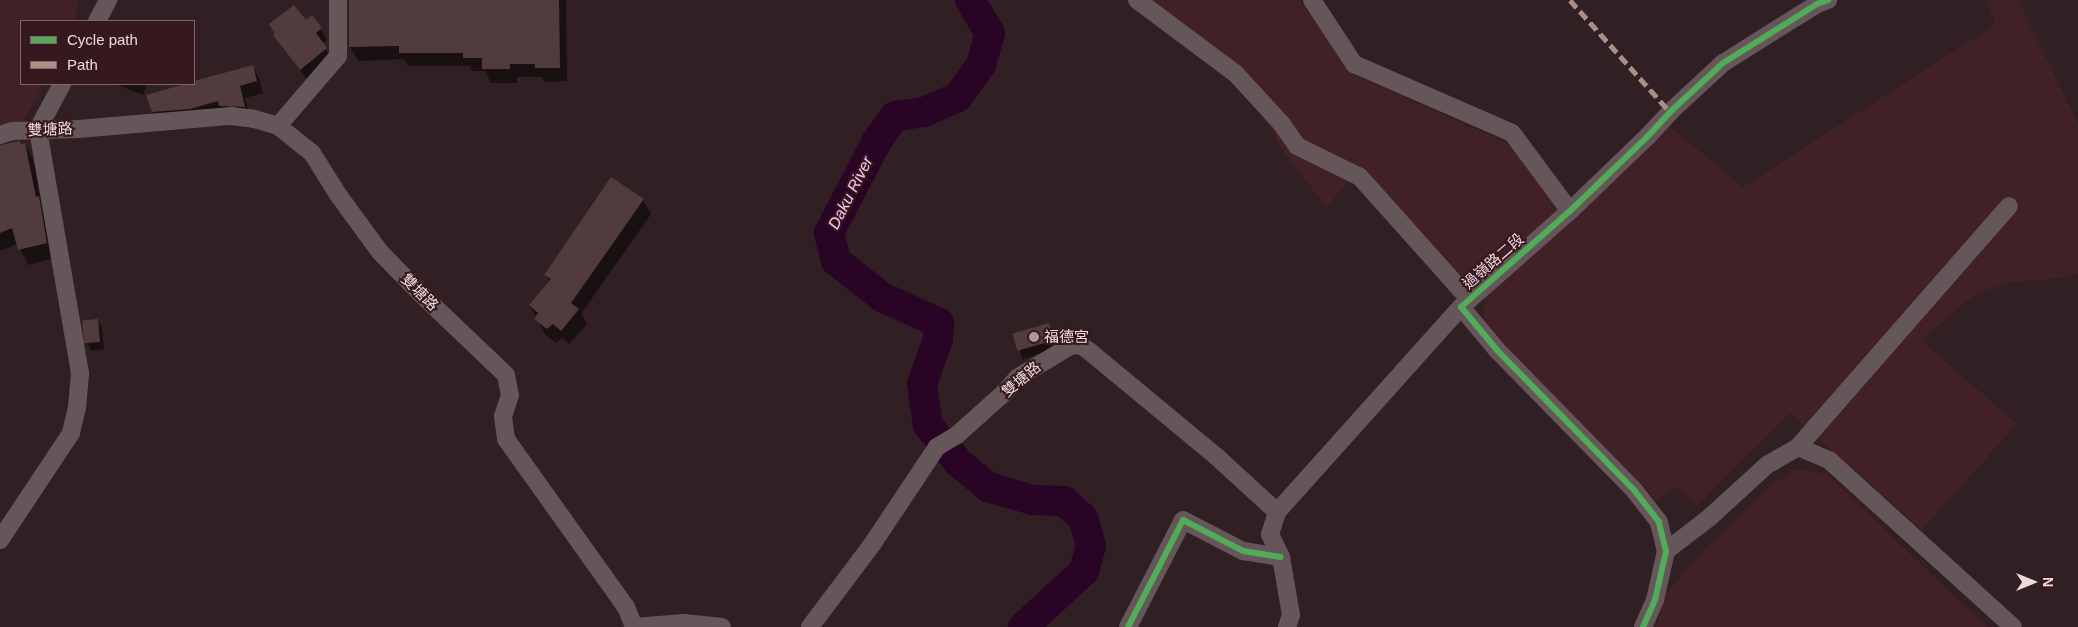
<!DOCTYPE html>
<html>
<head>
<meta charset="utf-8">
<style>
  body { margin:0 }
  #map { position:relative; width:2078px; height:627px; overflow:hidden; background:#301f23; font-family:Arial,"Noto Sans TC",sans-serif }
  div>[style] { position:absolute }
  .built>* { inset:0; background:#412026 }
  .shadow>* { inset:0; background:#0007; transform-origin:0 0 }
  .river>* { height:30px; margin:-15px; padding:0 15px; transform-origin:15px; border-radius:15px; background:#2a0425 }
  .building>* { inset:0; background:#523b3c; transform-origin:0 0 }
  .minor>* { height:18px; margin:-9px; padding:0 9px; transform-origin:9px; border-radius:9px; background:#645659 }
  .quiet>* { height:5px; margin-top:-2.5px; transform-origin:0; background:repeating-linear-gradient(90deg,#ac8f84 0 10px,transparent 0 15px) }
  .cycleway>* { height:6px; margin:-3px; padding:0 3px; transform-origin:3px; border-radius:3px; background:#51ab58 }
  .dots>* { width:14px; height:14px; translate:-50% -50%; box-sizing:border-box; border:2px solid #36191f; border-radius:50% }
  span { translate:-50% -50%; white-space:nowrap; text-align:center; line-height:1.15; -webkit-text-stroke:4px #36191f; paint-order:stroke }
  .street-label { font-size:15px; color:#eed9db }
  .poi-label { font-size:15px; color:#eed9db }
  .left { translate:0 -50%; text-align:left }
  .water-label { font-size:16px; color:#fac5f0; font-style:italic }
  .legend { position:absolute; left:20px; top:20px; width:175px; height:65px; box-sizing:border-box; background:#36191f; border:1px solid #80666a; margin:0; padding:6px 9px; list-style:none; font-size:15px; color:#eed9db }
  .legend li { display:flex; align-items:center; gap:10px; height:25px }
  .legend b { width:25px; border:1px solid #80666a }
  .north { position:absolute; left:2008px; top:557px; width:50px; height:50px; -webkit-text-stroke:4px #36191f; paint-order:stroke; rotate:90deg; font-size:14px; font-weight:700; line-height:20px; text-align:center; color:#eed9db }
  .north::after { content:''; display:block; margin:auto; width:18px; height:22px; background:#eed9db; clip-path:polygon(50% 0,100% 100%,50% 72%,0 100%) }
</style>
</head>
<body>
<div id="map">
  <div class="built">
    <i style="clip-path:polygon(0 0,79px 0,74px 21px,21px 21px,21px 84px,44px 84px,24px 120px,0 127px)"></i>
    <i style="clip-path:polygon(1125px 0,1300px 0,1350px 73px,1518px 148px,1561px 208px,1474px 287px,1454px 298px,1384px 212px,1351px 178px,1327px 207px,1290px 161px,1256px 108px,1225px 74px)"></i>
    <i style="clip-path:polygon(1985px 0,2018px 0,2078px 123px,2078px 274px,2069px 277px,2004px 283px,1973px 296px,1921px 340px,2017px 424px,1922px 530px,1790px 413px,1697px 505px,1675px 486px,1657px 501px,1492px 332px,1483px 317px,1485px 298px,1668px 125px,1743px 187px,1996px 24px)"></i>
    <i style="clip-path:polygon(1796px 469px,1827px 474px,1987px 627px,1656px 627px,1667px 592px,1700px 554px,1767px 488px)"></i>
  </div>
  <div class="shadow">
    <i style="clip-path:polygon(350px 0,566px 0,567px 81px,545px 82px,542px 77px,517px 77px,517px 83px,491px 83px,485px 71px,472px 71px,470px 66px,408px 66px,404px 59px,358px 61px,350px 47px)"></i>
    <i style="clip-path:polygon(305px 22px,321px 29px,327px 40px,322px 44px,333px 61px,307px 80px,275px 36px)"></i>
    <i style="clip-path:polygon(252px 66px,259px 78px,263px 93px,245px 98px,251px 118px,159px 123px,153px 112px,148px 95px)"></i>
    <i style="clip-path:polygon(116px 84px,147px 84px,143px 95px)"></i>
    <i style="clip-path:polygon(25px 145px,33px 160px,55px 258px,28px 265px,18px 244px,0 251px,0 147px)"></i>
    <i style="clip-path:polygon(643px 200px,651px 214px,581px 314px,587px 324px,569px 344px,562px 338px,556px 343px,544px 333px,530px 306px,550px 282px,546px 275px)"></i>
    <i style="clip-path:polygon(97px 320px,102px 327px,104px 349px,91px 351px,87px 343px)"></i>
    <i style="left:1049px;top:325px;width:24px;height:36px;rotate:71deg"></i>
  </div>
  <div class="river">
    <i style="left:970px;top:0;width:39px;rotate:59deg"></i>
    <i style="left:990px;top:33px;width:33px;rotate:106deg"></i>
    <i style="left:981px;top:65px;width:39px;rotate:126deg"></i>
    <i style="left:958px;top:97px;width:37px;rotate:156deg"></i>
    <i style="left:924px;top:112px;width:29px;rotate:172deg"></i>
    <i style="left:895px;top:116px;width:31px;rotate:126deg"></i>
    <i style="left:877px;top:141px;width:104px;rotate:117.6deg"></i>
    <i style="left:829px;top:233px;width:29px;rotate:76deg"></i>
    <i style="left:836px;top:261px;width:58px;rotate:38deg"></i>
    <i style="left:882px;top:297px;width:63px;rotate:24.5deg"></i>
    <i style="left:939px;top:323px;width:16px;rotate:94deg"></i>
    <i style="left:938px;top:339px;width:48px;rotate:109.6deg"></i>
    <i style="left:922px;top:384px;width:41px;rotate:81.7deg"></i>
    <i style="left:928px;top:425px;width:48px;rotate:51deg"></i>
    <i style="left:958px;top:462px;width:39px;rotate:40deg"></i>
    <i style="left:988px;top:487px;width:47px;rotate:16.1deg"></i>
    <i style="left:1033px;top:500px;width:31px;rotate:2deg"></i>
    <i style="left:1064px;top:501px;width:25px;rotate:42deg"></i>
    <i style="left:1083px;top:518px;width:29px;rotate:74deg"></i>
    <i style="left:1091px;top:546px;width:26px;rotate:106deg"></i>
    <i style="left:1084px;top:571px;width:83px;rotate:137.4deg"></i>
  </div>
  <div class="building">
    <i style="clip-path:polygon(349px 0,559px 0,560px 68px,535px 68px,535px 64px,510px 64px,510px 69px,482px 69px,482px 58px,463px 58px,463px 53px,399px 53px,399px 46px,349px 47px)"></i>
    <i style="clip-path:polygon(294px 5px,306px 20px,312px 15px,322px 28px,316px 33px,327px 48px,300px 70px,273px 35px,275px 34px,269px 24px)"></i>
    <i style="clip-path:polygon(253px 65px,257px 81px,240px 86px,245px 107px,219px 106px,218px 101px,190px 109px,152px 112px,146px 95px,185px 84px,194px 84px,194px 81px)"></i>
    <i style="clip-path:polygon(20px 141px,21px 145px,25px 143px,36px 197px,39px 196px,47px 243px,18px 250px,12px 228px,0 233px,0 145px)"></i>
    <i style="clip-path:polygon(611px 177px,644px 199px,571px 303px,579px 309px,561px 331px,553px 324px,547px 329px,534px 319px,538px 313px,529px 305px,551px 279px,544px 275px)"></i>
    <i style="left:98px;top:319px;width:23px;height:16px;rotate:85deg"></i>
    <i style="left:1049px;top:323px;width:18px;height:38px;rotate:74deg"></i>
  </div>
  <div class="minor">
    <i style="left:1137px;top:0;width:122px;rotate:36.7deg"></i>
    <i style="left:1235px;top:73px;width:68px;rotate:47.4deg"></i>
    <i style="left:1281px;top:123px;width:28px;rotate:55deg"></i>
    <i style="left:1297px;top:146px;width:70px;rotate:26.2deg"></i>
    <i style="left:1360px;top:177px;width:164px;rotate:48.2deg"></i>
    <i style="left:1312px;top:0;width:77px;rotate:56.7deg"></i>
    <i style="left:1354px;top:64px;width:172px;rotate:23.6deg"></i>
    <i style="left:1512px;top:133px;width:97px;rotate:53.4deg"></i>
    <i style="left:97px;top:21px;width:24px;rotate:-62deg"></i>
    <i style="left:278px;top:126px;width:92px;rotate:-49.4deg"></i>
    <i style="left:338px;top:56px;width:56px;rotate:-90deg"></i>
    <i style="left:38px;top:129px;width:51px;rotate:-61.9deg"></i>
    <i style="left:0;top:135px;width:13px;rotate:-18deg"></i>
    <i style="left:12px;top:131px;width:66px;rotate:-1.7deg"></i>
    <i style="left:78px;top:129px;width:154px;rotate:-4.9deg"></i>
    <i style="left:231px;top:116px;width:23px;rotate:7deg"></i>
    <i style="left:254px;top:119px;width:25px;rotate:16deg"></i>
    <i style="left:278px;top:126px;width:43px;rotate:38.5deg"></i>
    <i style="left:312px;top:153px;width:51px;rotate:57.9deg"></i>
    <i style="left:339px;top:196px;width:69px;rotate:53.8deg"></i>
    <i style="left:380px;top:252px;width:59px;rotate:45.7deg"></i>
    <i style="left:421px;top:294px;width:117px;rotate:43.6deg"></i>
    <i style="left:506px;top:375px;width:20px;rotate:79deg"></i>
    <i style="left:510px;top:395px;width:23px;rotate:108deg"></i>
    <i style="left:503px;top:417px;width:22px;rotate:82deg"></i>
    <i style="left:506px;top:439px;width:206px;rotate:54.5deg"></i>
    <i style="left:626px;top:607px;width:22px;rotate:68deg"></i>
    <i style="left:634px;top:627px;width:50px;rotate:-4.6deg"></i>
    <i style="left:684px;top:623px;width:38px;rotate:6deg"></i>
    <i style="left:1798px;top:447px;width:320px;rotate:-48.8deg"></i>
    <i style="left:0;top:540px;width:128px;rotate:-56.4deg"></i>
    <i style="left:71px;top:433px;width:26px;rotate:-77deg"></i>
    <i style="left:77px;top:408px;width:35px;rotate:-85deg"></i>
    <i style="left:80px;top:373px;width:248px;rotate:-99.8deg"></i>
    <i style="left:1666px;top:551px;width:56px;rotate:-37.7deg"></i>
    <i style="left:1710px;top:517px;width:77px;rotate:-42.4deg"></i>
    <i style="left:1767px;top:465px;width:36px;rotate:-30deg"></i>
    <i style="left:1798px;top:447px;width:34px;rotate:23deg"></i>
    <i style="left:1829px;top:460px;width:248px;rotate:42.2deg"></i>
    <i style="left:810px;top:627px;width:105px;rotate:-53.1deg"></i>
    <i style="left:873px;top:543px;width:115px;rotate:-56.3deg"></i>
    <i style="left:937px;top:447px;width:23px;rotate:-31deg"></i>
    <i style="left:957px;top:435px;width:64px;rotate:-41.9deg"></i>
    <i style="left:1005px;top:392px;width:18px;rotate:-49deg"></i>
    <i style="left:1017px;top:378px;width:64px;rotate:-31deg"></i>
    <i style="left:1072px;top:345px;width:10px;rotate:6deg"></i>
    <i style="left:1082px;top:346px;width:9px;rotate:36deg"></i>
    <i style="left:1089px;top:351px;width:166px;rotate:39.6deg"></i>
    <i style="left:1217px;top:457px;width:81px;rotate:42.5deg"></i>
    <i style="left:1128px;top:627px;width:120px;rotate:-62.8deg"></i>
    <i style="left:1183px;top:520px;width:68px;rotate:27.3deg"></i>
    <i style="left:1243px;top:551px;width:38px;rotate:9deg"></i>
    <i style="left:1287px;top:627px;width:13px;rotate:-72deg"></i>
    <i style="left:1291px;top:615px;width:59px;rotate:-99.8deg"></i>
    <i style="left:1281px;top:557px;width:25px;rotate:-116deg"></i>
    <i style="left:1270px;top:534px;width:23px;rotate:-72deg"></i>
    <i style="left:1277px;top:512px;width:275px;rotate:-48.1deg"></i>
    <i style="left:1643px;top:627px;width:30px;rotate:-66deg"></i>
    <i style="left:1655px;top:600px;width:50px;rotate:-77.3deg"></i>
    <i style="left:1666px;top:551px;width:30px;rotate:-104deg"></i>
    <i style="left:1659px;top:522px;width:39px;rotate:-128deg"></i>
    <i style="left:1635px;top:491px;width:197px;rotate:-134.4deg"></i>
    <i style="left:1497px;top:350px;width:56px;rotate:-129.9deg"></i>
    <i style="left:1461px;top:307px;width:145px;rotate:-41.4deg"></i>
    <i style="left:1570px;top:211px;width:107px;rotate:-43.9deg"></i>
    <i style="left:1647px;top:137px;width:34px;rotate:-47deg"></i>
    <i style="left:1670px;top:112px;width:72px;rotate:-42.8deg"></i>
    <i style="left:1723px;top:63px;width:111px;rotate:-32.1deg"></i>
    <i style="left:1817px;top:4px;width:12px;rotate:-20deg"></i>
  </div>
  <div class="quiet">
    <i style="left:1570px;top:0;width:150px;rotate:48.2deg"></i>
  </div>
  <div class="cycleway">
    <i style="left:1128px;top:627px;width:120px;rotate:-62.8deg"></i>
    <i style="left:1183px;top:520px;width:68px;rotate:27.3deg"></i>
    <i style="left:1243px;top:551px;width:38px;rotate:9deg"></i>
    <i style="left:1643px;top:627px;width:30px;rotate:-66deg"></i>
    <i style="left:1655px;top:600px;width:50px;rotate:-77.3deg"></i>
    <i style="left:1666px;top:551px;width:30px;rotate:-104deg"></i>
    <i style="left:1659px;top:522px;width:39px;rotate:-128deg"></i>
    <i style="left:1635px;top:491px;width:197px;rotate:-134.4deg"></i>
    <i style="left:1497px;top:350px;width:56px;rotate:-129.9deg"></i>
    <i style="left:1461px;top:307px;width:145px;rotate:-41.4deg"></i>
    <i style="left:1570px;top:211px;width:107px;rotate:-43.9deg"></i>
    <i style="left:1647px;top:137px;width:34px;rotate:-47deg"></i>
    <i style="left:1670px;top:112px;width:72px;rotate:-42.8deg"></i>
    <i style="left:1723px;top:63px;width:111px;rotate:-32.1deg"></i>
    <i style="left:1817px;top:4px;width:12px;rotate:-20deg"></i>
  </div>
  <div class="dots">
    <i style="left:1034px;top:337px;background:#ac989b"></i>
  </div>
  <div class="street-label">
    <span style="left:50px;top:129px;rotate:-2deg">雙塘路</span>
    <span style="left:1493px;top:261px;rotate:-41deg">過嶺路二段</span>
    <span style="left:420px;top:292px;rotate:45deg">雙塘路</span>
    <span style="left:1021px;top:379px;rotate:-40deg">雙塘路</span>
  </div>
  <div class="poi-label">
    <span class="left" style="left:1044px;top:337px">福德宮</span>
  </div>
  <div class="water-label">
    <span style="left:851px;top:193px;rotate:-63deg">Daku River</span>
  </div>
  <ul class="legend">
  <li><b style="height:6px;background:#51ab58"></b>Cycle path</li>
  <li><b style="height:6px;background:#ac8f84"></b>Path</li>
  </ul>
  <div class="north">N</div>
</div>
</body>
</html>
